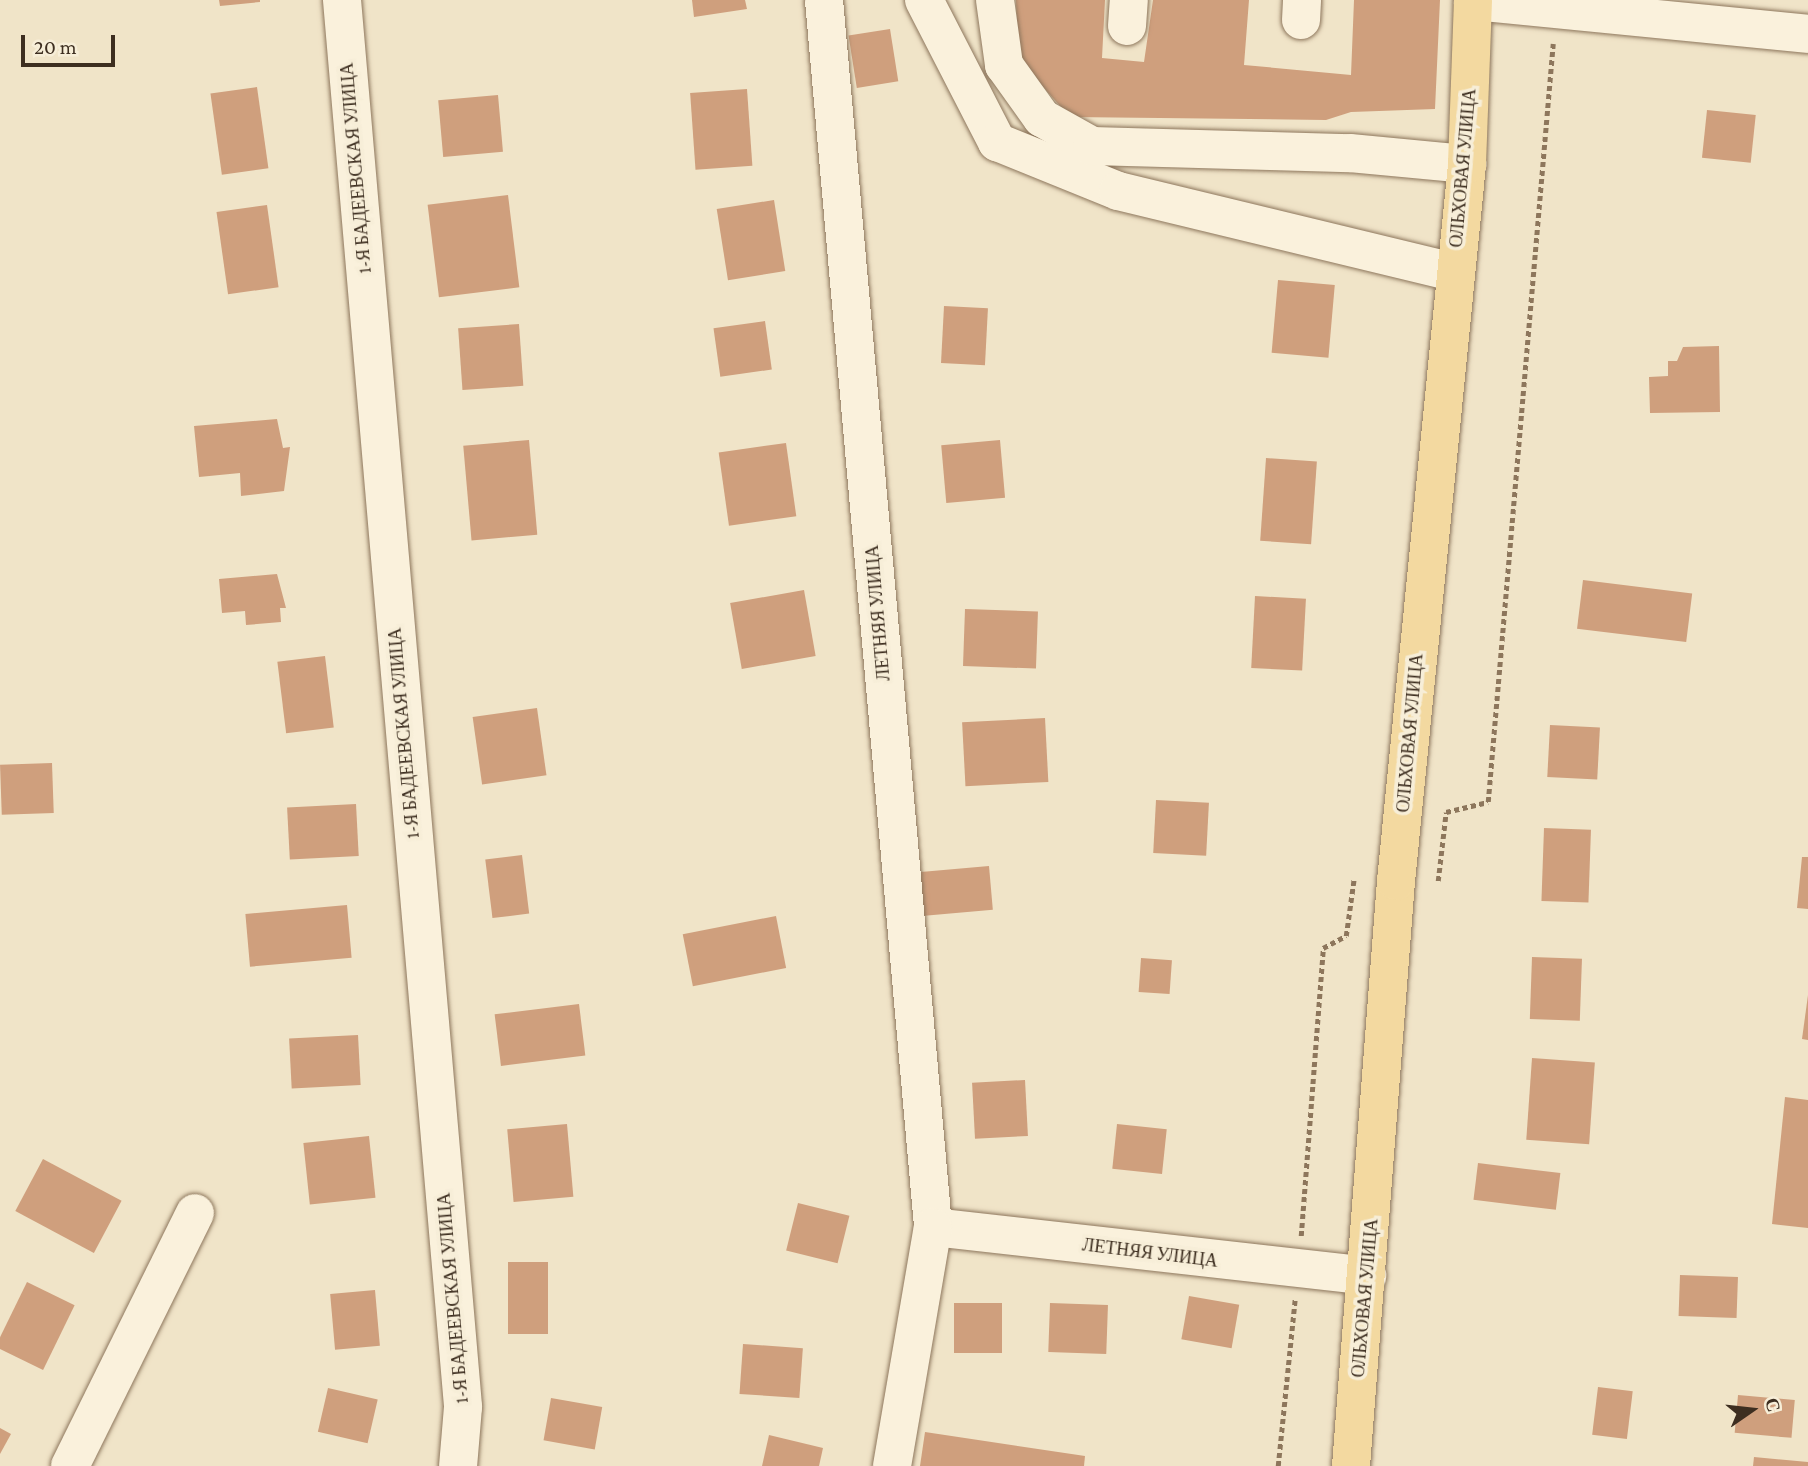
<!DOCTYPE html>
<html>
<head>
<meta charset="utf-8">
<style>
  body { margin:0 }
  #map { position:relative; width:1808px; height:1466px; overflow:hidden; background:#f0e4c8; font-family:"Crimson Pro",serif }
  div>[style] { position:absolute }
  .building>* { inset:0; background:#cf9f7d; transform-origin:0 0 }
  .path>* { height:4.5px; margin-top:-2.25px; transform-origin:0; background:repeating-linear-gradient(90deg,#8d765c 0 5px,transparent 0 8.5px) }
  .roads { filter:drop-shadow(0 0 2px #8d765c) drop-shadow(0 0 2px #8d765c) }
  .minor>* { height:38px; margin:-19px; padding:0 19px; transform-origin:19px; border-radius:19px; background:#faf1dc }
  .major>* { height:38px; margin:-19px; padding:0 19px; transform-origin:19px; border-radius:19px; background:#f3d9a0 }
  span { translate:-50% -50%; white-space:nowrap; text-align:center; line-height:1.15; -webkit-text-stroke:7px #f7eed8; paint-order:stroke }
  .street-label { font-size:18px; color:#3d2e20 }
  .north { position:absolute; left:1717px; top:1375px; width:70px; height:70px; -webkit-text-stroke:5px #f7eed8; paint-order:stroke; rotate:76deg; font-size:19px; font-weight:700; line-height:28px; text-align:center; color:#3d2e20 }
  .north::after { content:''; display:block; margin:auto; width:24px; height:32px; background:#3d2e20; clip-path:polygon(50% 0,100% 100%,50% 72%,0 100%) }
  .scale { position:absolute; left:21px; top:35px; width:94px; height:32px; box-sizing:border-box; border:4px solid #3d2e20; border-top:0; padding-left:9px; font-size:21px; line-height:24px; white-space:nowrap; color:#3d2e20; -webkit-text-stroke:5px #f7eed8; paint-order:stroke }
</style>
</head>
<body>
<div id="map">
  <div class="building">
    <i style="clip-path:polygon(219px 0,260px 0,260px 2px,220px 6px)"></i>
    <i style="clip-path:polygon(692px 0,745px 0,747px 9px,694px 17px)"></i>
    <i style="clip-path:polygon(1016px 0,1105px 0,1102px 58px,1144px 62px,1153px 0,1249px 0,1244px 65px,1351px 75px,1354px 0,1440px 0,1435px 109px,1351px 112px,1326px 120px,1070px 117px,1018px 59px)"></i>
    <i style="left:890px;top:29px;width:53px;height:42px;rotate:81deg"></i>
    <i style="left:257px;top:87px;width:82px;height:47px;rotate:82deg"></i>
    <i style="left:747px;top:89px;width:77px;height:57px;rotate:86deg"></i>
    <i style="left:498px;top:95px;width:57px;height:60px;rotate:85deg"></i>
    <i style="left:1707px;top:110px;width:49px;height:48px;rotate:6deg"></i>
    <i style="left:508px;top:195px;width:93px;height:81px;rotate:83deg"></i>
    <i style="left:774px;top:200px;width:72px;height:58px;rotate:81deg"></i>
    <i style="left:267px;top:205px;width:83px;height:51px;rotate:82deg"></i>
    <i style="left:1278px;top:280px;width:57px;height:73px;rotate:5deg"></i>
    <i style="left:944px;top:306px;width:44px;height:57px;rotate:3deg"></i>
    <i style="left:765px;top:321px;width:49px;height:52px;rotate:82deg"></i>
    <i style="left:519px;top:324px;width:62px;height:61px;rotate:86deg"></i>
    <i style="clip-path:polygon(1719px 346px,1720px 412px,1650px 413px,1649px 377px,1668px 376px,1668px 361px,1677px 361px,1683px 347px)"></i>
    <i style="clip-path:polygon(277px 419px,283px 448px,290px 447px,284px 491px,241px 496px,240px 473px,199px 477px,194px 426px)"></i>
    <i style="left:529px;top:440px;width:95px;height:66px;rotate:85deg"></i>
    <i style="left:1000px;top:440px;width:58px;height:59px;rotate:85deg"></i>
    <i style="left:786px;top:443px;width:74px;height:68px;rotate:82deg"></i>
    <i style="left:1266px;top:458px;width:51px;height:83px;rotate:4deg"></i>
    <i style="clip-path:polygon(277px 574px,286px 608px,280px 608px,281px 622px,246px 625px,245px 611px,222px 613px,219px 579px)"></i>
    <i style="left:1583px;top:580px;width:110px;height:49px;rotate:7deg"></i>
    <i style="left:804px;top:590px;width:67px;height:75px;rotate:80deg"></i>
    <i style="left:1255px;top:596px;width:51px;height:72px;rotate:3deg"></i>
    <i style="left:965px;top:609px;width:73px;height:57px;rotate:2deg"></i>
    <i style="left:325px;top:656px;width:72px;height:48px;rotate:83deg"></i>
    <i style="left:537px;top:708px;width:68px;height:65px;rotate:82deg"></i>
    <i style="left:1045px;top:718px;width:64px;height:83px;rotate:87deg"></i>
    <i style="left:1550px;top:725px;width:50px;height:52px;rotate:3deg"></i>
    <i style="left:52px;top:763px;width:50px;height:52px;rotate:88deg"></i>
    <i style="left:1156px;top:800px;width:53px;height:53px;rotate:3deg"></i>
    <i style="left:356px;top:804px;width:52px;height:69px;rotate:87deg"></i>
    <i style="left:1544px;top:828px;width:47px;height:73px;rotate:2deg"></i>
    <i style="left:522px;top:855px;width:59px;height:37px;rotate:83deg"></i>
    <i style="clip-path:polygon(1802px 857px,1808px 857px,1808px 909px,1797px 908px)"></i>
    <i style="left:989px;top:866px;width:44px;height:77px;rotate:85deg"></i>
    <i style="left:347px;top:905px;width:53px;height:102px;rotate:85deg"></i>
    <i style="left:776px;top:916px;width:53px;height:95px;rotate:79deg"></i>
    <i style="left:1532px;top:957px;width:50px;height:62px;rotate:2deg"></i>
    <i style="left:1141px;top:958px;width:31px;height:34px;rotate:4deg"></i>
    <i style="clip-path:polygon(1808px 995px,1808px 1040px,1802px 1039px)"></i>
    <i style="left:579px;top:1004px;width:52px;height:85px;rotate:83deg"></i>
    <i style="left:358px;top:1035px;width:50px;height:69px;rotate:87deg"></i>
    <i style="left:1532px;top:1058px;width:63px;height:82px;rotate:4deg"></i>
    <i style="left:1025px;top:1080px;width:56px;height:53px;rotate:87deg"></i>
    <i style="clip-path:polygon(1785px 1097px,1808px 1100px,1808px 1228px,1772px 1224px)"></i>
    <i style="left:567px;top:1124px;width:73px;height:60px;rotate:85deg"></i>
    <i style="left:1117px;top:1124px;width:50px;height:45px;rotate:6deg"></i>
    <i style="left:369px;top:1136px;width:62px;height:66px;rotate:84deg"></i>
    <i style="left:43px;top:1159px;width:89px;height:59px;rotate:28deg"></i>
    <i style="left:1478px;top:1163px;width:83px;height:37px;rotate:7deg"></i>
    <i style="left:798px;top:1203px;width:53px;height:49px;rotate:14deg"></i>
    <i style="left:508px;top:1262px;width:40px;height:72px"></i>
    <i style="left:1680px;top:1275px;width:58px;height:41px;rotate:2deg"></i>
    <i style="left:27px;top:1282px;width:53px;height:72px;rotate:26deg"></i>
    <i style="left:375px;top:1290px;width:56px;height:45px;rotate:85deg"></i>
    <i style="left:1189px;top:1296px;width:51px;height:44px;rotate:10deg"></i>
    <i style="left:954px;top:1303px;width:48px;height:50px"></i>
    <i style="left:1050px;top:1303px;width:58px;height:49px;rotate:2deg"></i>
    <i style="left:743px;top:1344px;width:60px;height:50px;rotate:4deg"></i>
    <i style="left:1598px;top:1387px;width:35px;height:48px;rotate:7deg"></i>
    <i style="left:328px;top:1388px;width:51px;height:45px;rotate:13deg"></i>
    <i style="left:1738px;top:1395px;width:57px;height:38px;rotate:5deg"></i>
    <i style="left:551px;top:1398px;width:52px;height:43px;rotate:10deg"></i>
    <i style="clip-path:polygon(0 1428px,11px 1434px,0 1454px)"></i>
    <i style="clip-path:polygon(925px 1432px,1085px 1456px,1084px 1466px,920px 1466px)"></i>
    <i style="clip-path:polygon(769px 1435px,823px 1448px,819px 1466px,762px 1466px)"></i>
    <i style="clip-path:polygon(1754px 1457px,1808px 1462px,1808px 1466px,1753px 1466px)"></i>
  </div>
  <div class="path">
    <i style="left:1438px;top:881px;width:69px;rotate:-83.4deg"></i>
    <i style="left:1446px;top:812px;width:43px;rotate:-13.4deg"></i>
    <i style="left:1488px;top:802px;width:761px;rotate:-85.1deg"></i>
    <i style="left:1301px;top:1236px;width:289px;rotate:-85.6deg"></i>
    <i style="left:1323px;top:948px;width:26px;rotate:-28deg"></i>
    <i style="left:1346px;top:936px;width:59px;rotate:-82.1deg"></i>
    <i style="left:1278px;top:1466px;width:167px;rotate:-84.2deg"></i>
  </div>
  <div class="roads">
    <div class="minor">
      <i style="left:342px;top:0;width:1412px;rotate:85.08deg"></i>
      <i style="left:463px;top:1407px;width:59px;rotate:94.8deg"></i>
      <i style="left:824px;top:0;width:1232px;rotate:84.92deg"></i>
      <i style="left:933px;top:1227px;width:437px;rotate:6.4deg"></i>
      <i style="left:924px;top:0;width:160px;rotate:62.8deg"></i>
      <i style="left:997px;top:142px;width:131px;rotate:22deg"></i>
      <i style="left:1118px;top:191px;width:346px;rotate:13.6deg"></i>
      <i style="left:995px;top:0;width:66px;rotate:82.1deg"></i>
      <i style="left:1004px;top:65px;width:65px;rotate:54.4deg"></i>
      <i style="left:1042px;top:118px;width:57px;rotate:29.2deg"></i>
      <i style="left:1092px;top:146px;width:258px;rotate:1.6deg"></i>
      <i style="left:1350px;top:153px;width:118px;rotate:5.4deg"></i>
      <i style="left:1473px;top:1px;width:337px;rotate:5.6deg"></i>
      <i style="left:1301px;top:20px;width:20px;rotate:-87deg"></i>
      <i style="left:1127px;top:26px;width:26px;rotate:-86deg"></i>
      <i style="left:70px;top:1466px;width:282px;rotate:-63.7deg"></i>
      <i style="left:892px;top:1466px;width:242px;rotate:-80.3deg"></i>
    </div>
    <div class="major">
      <i style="left:1351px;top:1466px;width:587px;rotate:-85.6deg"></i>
      <i style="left:1396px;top:881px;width:721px;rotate:-84.34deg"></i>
      <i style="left:1467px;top:164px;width:164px;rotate:-87.9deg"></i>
    </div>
  </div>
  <div class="street-label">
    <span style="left:356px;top:168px;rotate:-95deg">1-Я БАДЕЕВСКАЯ УЛИЦА</span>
    <span style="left:1463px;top:168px;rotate:-85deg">ОЛЬХОВАЯ УЛИЦА</span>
    <span style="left:878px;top:613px;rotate:-95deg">ЛЕТНЯЯ УЛИЦА</span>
    <span style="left:404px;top:733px;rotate:-95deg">1-Я БАДЕЕВСКАЯ УЛИЦА</span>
    <span style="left:1410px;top:733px;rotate:-85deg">ОЛЬХОВАЯ УЛИЦА</span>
    <span style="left:1150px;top:1253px;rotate:7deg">ЛЕТНЯЯ УЛИЦА</span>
    <span style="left:453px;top:1298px;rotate:-95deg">1-Я БАДЕЕВСКАЯ УЛИЦА</span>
    <span style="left:1365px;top:1298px;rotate:-85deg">ОЛЬХОВАЯ УЛИЦА</span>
  </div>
  <div class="north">С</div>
  <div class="scale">20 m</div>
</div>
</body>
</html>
